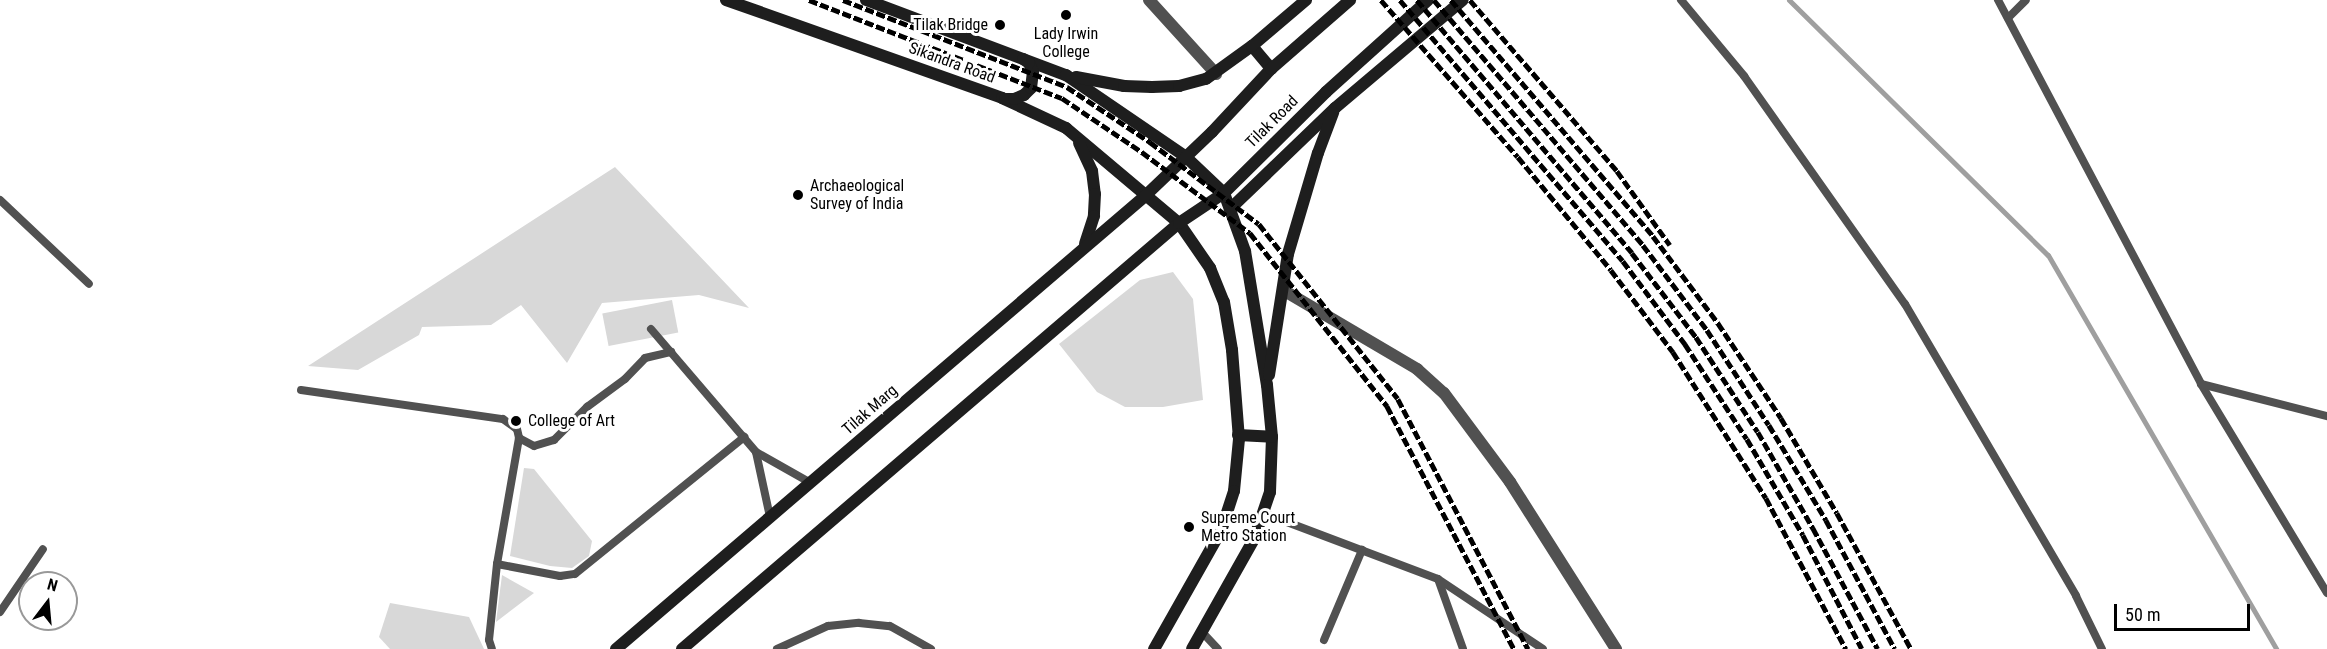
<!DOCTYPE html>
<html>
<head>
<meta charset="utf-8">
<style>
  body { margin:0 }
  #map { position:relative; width:2327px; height:649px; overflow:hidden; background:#fff; font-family:"Roboto Condensed",sans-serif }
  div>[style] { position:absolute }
  .green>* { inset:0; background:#d8d8d8; transform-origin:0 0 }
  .stream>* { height:5px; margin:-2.5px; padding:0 2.5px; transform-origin:2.5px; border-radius:2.5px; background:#9f9f9f }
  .lane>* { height:8px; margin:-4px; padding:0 4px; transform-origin:4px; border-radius:4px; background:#515151 }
  .street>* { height:12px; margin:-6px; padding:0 6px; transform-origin:6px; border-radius:6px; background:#515151 }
  .secondary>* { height:12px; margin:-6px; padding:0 6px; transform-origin:6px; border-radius:6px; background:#1e1e1e }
  .rail>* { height:4.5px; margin-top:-2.25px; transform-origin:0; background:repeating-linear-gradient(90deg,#000 0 9px,transparent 0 12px) }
  .dots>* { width:16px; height:16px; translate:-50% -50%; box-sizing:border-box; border:3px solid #fff; border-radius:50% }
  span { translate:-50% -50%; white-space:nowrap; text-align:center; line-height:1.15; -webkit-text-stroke:6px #fff; paint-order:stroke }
  .poi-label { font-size:16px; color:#000 }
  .right { translate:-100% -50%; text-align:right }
  .left { translate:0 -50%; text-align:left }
  .street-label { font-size:16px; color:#000 }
  .north { position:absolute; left:18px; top:571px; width:60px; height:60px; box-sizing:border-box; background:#fff; border:2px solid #999; border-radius:50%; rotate:16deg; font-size:16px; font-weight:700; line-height:24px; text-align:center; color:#000 }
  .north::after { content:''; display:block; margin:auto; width:21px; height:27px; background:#000; clip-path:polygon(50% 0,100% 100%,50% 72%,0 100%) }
  .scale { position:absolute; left:2114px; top:604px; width:136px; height:27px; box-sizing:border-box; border:3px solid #000; border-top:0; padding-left:8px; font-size:18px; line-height:21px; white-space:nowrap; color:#000; -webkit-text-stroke:4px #fff; paint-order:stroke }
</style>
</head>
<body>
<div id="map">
  <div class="green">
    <i style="clip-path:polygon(615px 167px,749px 308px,699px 295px,602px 303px,567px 363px,521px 305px,491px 325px,422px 327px,419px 335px,358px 370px,308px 366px)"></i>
    <i style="clip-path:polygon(1173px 272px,1193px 299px,1203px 400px,1163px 407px,1125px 407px,1097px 392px,1059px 344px,1140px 280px)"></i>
    <i style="left:672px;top:300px;width:33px;height:71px;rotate:79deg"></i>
    <i style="clip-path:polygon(524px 468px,534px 469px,592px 541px,589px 556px,572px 568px,550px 566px,510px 556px)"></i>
    <i style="clip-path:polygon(502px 575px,534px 593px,496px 622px)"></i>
    <i style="clip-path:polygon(390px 603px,469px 617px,484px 649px,390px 649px,379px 637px)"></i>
  </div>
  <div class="stream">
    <i style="left:1789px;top:0;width:363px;rotate:44.6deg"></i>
    <i style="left:2048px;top:255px;width:455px;rotate:59.9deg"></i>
  </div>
  <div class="lane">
    <i style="left:1681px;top:0;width:99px;rotate:50.3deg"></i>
    <i style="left:1744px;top:76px;width:279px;rotate:54.8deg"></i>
    <i style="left:1905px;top:304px;width:338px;rotate:59.6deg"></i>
    <i style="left:2076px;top:596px;width:59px;rotate:63.9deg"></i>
    <i style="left:1998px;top:0;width:434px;rotate:62.1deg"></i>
    <i style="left:2201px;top:384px;width:244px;rotate:58.9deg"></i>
    <i style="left:2008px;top:18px;width:25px;rotate:-45deg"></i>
    <i style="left:0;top:200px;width:122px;rotate:43.3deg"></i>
    <i style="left:651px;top:329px;width:162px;rotate:49.5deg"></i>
    <i style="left:2201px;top:384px;width:130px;rotate:14.3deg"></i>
    <i style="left:301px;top:390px;width:204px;rotate:8.2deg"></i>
    <i style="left:503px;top:419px;width:17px;rotate:36deg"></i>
    <i style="left:517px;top:429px;width:9px;rotate:77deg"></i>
    <i style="left:519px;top:438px;width:128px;rotate:99.9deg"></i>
    <i style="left:497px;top:564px;width:76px;rotate:96deg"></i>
    <i style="left:489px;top:640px;width:9px;rotate:72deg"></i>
    <i style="left:519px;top:438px;width:17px;rotate:28deg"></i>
    <i style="left:534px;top:446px;width:21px;rotate:-17deg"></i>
    <i style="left:554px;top:440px;width:47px;rotate:-45deg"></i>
    <i style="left:587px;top:407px;width:47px;rotate:-36.4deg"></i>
    <i style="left:625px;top:379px;width:29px;rotate:-46deg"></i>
    <i style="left:645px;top:358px;width:27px;rotate:-13deg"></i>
    <i style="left:1263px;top:513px;width:187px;rotate:20.7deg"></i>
    <i style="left:1438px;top:579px;width:126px;rotate:33.7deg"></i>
    <i style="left:770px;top:517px;width:66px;rotate:-102.2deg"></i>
    <i style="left:756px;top:452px;width:63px;rotate:29.4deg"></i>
    <i style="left:497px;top:564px;width:64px;rotate:10.8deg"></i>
    <i style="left:560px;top:576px;width:15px;rotate:-8deg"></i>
    <i style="left:575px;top:574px;width:218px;rotate:-39deg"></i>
    <i style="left:1438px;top:579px;width:74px;rotate:70.3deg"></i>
    <i style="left:0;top:612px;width:76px;rotate:-55.7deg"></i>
    <i style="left:1202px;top:632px;width:23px;rotate:47deg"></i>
    <i style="left:1324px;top:640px;width:98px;rotate:-67.1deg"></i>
    <i style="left:777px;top:649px;width:56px;rotate:-24.3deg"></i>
    <i style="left:828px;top:626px;width:31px;rotate:-6deg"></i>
    <i style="left:859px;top:623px;width:31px;rotate:6deg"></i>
    <i style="left:890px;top:626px;width:47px;rotate:29.3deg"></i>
  </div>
  <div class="street">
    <i style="left:1149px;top:0;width:100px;rotate:47.8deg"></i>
    <i style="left:1283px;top:290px;width:156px;rotate:30.5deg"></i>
    <i style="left:1417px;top:369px;width:36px;rotate:42deg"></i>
    <i style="left:1444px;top:393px;width:111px;rotate:53.4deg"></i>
    <i style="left:1510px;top:482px;width:198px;rotate:57.6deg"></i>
  </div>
  <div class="secondary">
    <i style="left:726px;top:0;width:293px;rotate:19.5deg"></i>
    <i style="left:1002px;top:98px;width:71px;rotate:25.1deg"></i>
    <i style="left:1066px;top:128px;width:148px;rotate:40.1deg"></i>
    <i style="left:1179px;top:223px;width:55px;rotate:55.4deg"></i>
    <i style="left:1210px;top:268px;width:37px;rotate:68deg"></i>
    <i style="left:1224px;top:302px;width:49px;rotate:80.5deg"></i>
    <i style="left:1232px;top:350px;width:89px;rotate:85.5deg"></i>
    <i style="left:1239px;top:439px;width:52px;rotate:95.5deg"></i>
    <i style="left:1234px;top:491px;width:40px;rotate:108deg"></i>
    <i style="left:1222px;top:529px;width:138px;rotate:119.5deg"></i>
    <i style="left:866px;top:0;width:214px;rotate:20.6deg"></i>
    <i style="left:1066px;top:75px;width:145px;rotate:34.3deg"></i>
    <i style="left:1186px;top:157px;width:52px;rotate:43.5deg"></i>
    <i style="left:1224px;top:193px;width:62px;rotate:70.1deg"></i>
    <i style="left:1245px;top:251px;width:136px;rotate:80.7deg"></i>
    <i style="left:1267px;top:385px;width:52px;rotate:84.5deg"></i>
    <i style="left:1272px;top:437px;width:55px;rotate:92.1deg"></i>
    <i style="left:1270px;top:492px;width:50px;rotate:108.8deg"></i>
    <i style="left:1254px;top:539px;width:126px;rotate:119.4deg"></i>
    <i style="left:1252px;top:46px;width:30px;rotate:50deg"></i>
    <i style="left:1076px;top:77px;width:49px;rotate:10.6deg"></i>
    <i style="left:1124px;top:86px;width:28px;rotate:2deg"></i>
    <i style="left:1152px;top:87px;width:27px;rotate:-2deg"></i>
    <i style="left:1179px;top:86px;width:28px;rotate:-15deg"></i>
    <i style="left:1206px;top:79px;width:57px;rotate:-35.7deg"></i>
    <i style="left:1252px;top:46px;width:71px;rotate:-40.4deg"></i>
    <i style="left:1005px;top:99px;width:9px"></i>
    <i style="left:1014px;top:99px;width:11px;rotate:-22deg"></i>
    <i style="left:1024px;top:95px;width:10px;rotate:-45deg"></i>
    <i style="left:1031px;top:88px;width:16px;rotate:-83deg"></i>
    <i style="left:1033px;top:72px;width:10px;rotate:-114deg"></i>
    <i style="left:1029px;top:63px;width:7px;rotate:-146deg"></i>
    <i style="left:1079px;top:143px;width:31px;rotate:65deg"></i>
    <i style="left:1092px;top:171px;width:23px;rotate:83deg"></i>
    <i style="left:1095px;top:194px;width:22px;rotate:93deg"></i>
    <i style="left:1094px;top:216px;width:29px;rotate:108deg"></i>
    <i style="left:1230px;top:209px;width:146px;rotate:-43.9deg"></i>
    <i style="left:1335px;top:108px;width:167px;rotate:-40.2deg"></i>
    <i style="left:1269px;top:375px;width:122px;rotate:-81.1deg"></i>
    <i style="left:1288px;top:254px;width:105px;rotate:-73.5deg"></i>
    <i style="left:1318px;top:153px;width:43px;rotate:-69.4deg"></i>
    <i style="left:1238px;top:435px;width:34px;rotate:3deg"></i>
    <i style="left:616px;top:649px;width:696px;rotate:-40.57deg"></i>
    <i style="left:1145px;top:196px;width:93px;rotate:-43.7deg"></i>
    <i style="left:1212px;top:132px;width:86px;rotate:-46.9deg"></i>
    <i style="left:1271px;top:69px;width:105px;rotate:-41.1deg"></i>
    <i style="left:682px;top:649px;width:655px;rotate:-40.6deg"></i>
    <i style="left:1179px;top:223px;width:54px;rotate:-33.7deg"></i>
    <i style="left:1224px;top:193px;width:144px;rotate:-44.7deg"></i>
    <i style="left:1326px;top:92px;width:137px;rotate:-42deg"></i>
  </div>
  <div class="rail">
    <i style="left:809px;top:0;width:271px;rotate:21.2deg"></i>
    <i style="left:1062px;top:98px;width:97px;rotate:34deg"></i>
    <i style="left:1142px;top:152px;width:135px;rotate:36.9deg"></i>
    <i style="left:1250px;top:233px;width:221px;rotate:51.6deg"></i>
    <i style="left:1387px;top:406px;width:274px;rotate:62.4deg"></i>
    <i style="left:843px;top:0;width:240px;rotate:21.2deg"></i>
    <i style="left:1067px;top:87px;width:100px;rotate:33.5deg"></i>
    <i style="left:1150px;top:142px;width:136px;rotate:37deg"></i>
    <i style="left:1259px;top:224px;width:223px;rotate:51.5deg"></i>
    <i style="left:1398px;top:399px;width:282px;rotate:62.5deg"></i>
    <i style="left:1381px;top:0;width:208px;rotate:48.9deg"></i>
    <i style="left:1518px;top:157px;width:146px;rotate:50.5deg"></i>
    <i style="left:1611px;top:270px;width:103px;rotate:52.9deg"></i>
    <i style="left:1673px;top:352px;width:173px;rotate:57.5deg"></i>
    <i style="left:1766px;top:498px;width:171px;rotate:62.1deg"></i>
    <i style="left:1400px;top:0;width:343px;rotate:49.5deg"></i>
    <i style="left:1623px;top:261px;width:104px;rotate:53.2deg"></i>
    <i style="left:1685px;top:344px;width:113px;rotate:56.9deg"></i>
    <i style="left:1747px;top:439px;width:111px;rotate:59.7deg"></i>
    <i style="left:1803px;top:535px;width:128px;rotate:62.6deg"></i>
    <i style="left:1417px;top:0;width:332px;rotate:49.6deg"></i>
    <i style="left:1632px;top:253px;width:106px;rotate:52.7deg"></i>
    <i style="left:1696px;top:337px;width:113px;rotate:56.9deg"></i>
    <i style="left:1758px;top:432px;width:111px;rotate:60.2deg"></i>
    <i style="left:1813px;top:528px;width:137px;rotate:61.8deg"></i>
    <i style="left:1434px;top:0;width:322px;rotate:49.5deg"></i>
    <i style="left:1643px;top:245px;width:106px;rotate:53deg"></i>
    <i style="left:1707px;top:330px;width:113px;rotate:56.9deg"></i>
    <i style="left:1769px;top:425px;width:111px;rotate:59deg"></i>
    <i style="left:1826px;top:520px;width:146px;rotate:61.9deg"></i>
    <i style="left:1451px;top:0;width:311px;rotate:49.4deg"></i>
    <i style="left:1653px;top:236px;width:109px;rotate:53.2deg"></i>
    <i style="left:1718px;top:323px;width:114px;rotate:56.4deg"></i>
    <i style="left:1781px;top:418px;width:110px;rotate:59.5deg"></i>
    <i style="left:1837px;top:513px;width:155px;rotate:61.4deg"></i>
    <i style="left:1470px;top:0;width:225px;rotate:49.3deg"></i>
    <i style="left:1617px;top:171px;width:91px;rotate:54.4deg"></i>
  </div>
  <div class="dots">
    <i style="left:1066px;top:15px;background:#000"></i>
    <i style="left:1000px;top:25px;background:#000"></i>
    <i style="left:798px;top:195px;background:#000"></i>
    <i style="left:516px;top:421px;background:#000"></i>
    <i style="left:1189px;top:527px;background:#000"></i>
  </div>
  <div class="poi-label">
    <span class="right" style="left:988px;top:25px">Tilak Bridge</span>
    <span style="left:1066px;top:43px">Lady Irwin<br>College</span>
    <span class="left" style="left:810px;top:195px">Archaeological<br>Survey of India</span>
    <span class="left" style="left:528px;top:421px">College of Art</span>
    <span class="left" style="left:1201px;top:527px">Supreme Court‌<br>Metro Station</span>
  </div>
  <div class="street-label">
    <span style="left:952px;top:63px;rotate:20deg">Sikandra Road</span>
    <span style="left:1272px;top:122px;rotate:-45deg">Tilak Road</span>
    <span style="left:870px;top:410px;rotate:-41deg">Tilak Marg</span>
  </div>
  <div class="north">N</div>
  <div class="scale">50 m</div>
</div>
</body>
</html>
